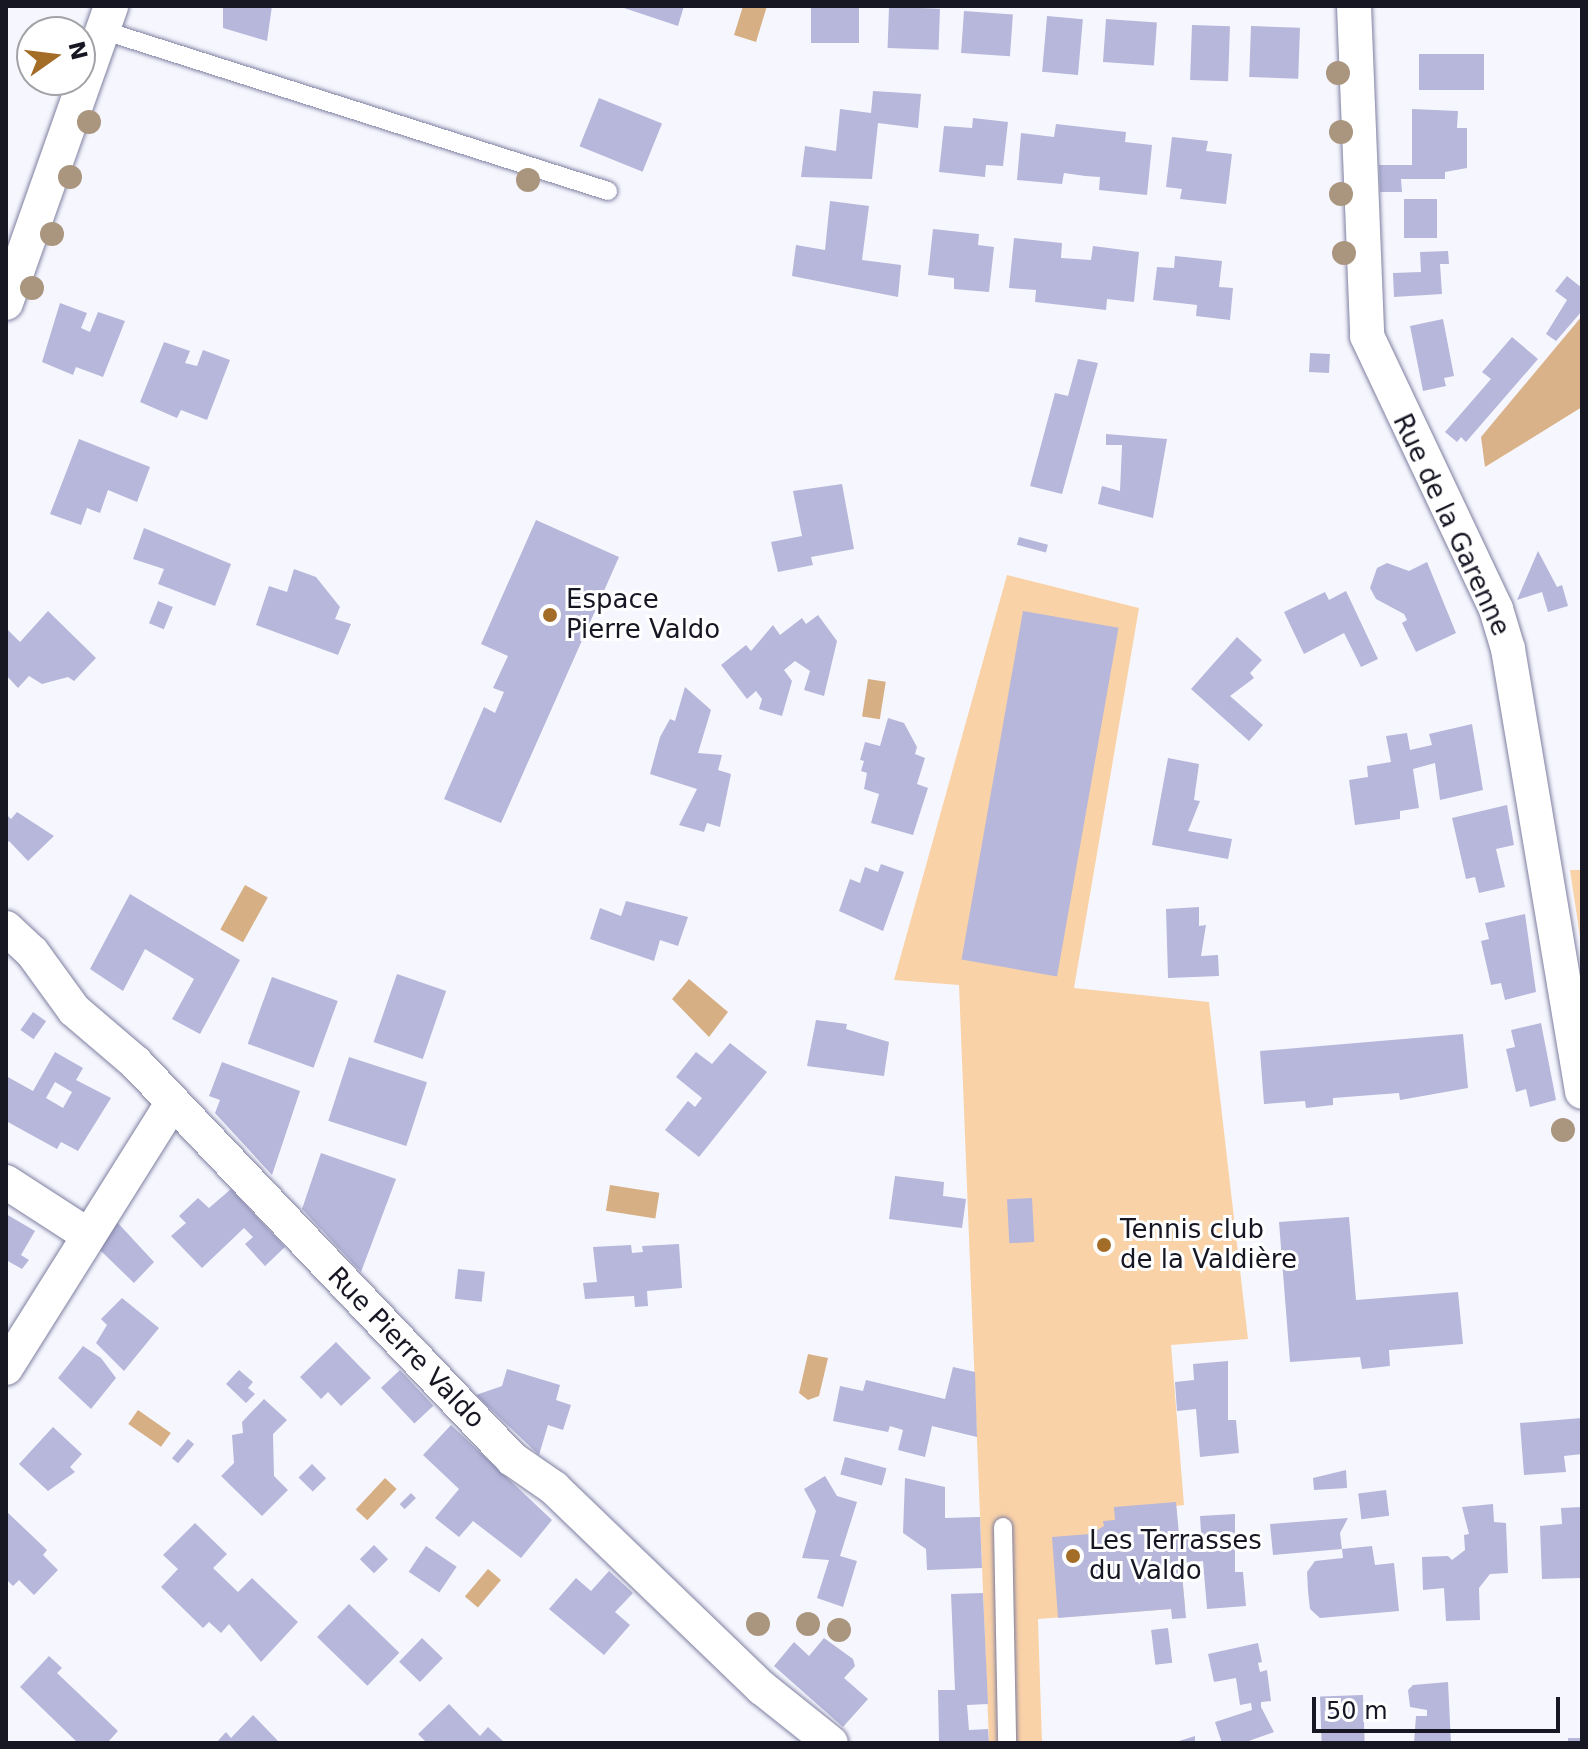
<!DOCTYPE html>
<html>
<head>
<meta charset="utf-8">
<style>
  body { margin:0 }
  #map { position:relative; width:1588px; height:1749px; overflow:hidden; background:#f6f7fe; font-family:"DejaVu Sans",sans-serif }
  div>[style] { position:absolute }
  .green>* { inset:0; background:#fad2a8 }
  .forest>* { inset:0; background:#dab289 }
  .water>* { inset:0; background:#d6af85; transform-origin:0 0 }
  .building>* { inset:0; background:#b6b7da; transform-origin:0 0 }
  .roads { filter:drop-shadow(0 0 2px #7e7fa0) drop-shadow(0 0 2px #7e7fa0) }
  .lane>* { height:18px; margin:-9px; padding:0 9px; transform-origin:9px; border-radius:9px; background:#fff }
  .street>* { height:34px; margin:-17px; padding:0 17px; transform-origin:17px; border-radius:17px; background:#fff }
  .trees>* { width:24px; height:24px; margin:-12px; border-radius:50%; background:#aa957e }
  .dots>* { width:22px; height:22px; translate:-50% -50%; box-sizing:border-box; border:4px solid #fff; border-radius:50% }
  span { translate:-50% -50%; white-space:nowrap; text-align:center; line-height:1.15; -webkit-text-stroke:6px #fff; paint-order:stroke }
  .street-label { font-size:26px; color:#171724 }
  .poi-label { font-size:26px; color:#171724 }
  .left { translate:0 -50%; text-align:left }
  .frame { position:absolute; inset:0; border:8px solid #171724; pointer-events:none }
  .north { position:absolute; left:16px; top:16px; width:80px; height:80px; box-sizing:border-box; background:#fff; border:2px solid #a2a2a7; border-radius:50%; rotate:76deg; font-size:22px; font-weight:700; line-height:32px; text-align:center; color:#171724 }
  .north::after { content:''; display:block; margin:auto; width:28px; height:36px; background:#a36c27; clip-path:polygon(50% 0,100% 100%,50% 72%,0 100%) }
  .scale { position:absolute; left:1312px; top:1697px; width:248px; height:36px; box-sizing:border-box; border:4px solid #171724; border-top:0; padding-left:10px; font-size:24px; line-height:28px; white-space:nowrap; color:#171724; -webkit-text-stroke:6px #fff; paint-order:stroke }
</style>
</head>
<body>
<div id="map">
  <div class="green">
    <i style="clip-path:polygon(1007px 575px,1139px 608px,1074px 988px,1209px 1002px,1248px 1339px,1171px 1345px,1184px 1505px,1176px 1506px,1185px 1608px,1038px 1619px,1042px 1743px,989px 1743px,959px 985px,894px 980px)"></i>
    <i style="clip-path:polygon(1570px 870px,1582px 870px,1582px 950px)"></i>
  </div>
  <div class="forest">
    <i style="clip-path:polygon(1582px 316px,1582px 407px,1485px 467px,1481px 437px)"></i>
  </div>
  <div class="water">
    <i style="clip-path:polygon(743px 6px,767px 6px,756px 42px,734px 35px)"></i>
    <i style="left:868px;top:679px;width:18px;height:38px;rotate:9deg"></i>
    <i style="left:245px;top:885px;width:26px;height:51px;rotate:29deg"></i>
    <i style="clip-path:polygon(689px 979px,728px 1012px,709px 1037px,672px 999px)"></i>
    <i style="left:610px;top:1185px;width:50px;height:26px;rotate:9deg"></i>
    <i style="clip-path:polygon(808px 1354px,828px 1358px,819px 1396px,808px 1400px,799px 1393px)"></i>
    <i style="left:138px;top:1410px;width:40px;height:17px;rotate:35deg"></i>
    <i style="left:385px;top:1478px;width:16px;height:43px;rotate:43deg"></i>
    <i style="left:488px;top:1569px;width:17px;height:36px;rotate:40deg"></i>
  </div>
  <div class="building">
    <i style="clip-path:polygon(223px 6px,272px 6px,267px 41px,223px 28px)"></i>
    <i style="clip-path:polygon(618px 6px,684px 6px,678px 26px)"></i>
    <i style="left:811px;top:6px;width:48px;height:37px"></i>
    <i style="left:889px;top:7px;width:51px;height:41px;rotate:2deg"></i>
    <i style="left:964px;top:11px;width:49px;height:42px;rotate:4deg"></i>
    <i style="left:1047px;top:16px;width:36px;height:56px;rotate:5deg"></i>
    <i style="left:1106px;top:19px;width:51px;height:43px;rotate:4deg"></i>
    <i style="left:1192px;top:25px;width:38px;height:55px;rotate:2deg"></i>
    <i style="left:1251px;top:26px;width:49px;height:51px;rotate:2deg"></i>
    <i style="left:1419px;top:54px;width:65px;height:36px"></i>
    <i style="clip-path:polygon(873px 91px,921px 94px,918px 128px,878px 123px,872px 179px,801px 177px,805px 146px,836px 151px,840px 109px,871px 113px)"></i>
    <i style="left:599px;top:98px;width:68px;height:52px;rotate:22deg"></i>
    <i style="clip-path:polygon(1412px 109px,1458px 111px,1457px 128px,1467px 128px,1467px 168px,1445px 172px,1445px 179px,1401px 179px,1402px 192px,1380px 192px,1379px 165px,1412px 165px)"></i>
    <i style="clip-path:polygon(973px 118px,1008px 122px,1003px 166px,986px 165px,985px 177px,939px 172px,944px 126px,972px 128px)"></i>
    <i style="clip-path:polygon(1056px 124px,1126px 132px,1125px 142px,1152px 145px,1147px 195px,1099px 190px,1100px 177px,1085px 176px,1064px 173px,1062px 184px,1017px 180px,1021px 133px,1054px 137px)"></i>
    <i style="clip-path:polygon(1172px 137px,1208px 141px,1206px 151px,1232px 154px,1226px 204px,1180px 199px,1182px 189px,1166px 187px)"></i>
    <i style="left:1404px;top:199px;width:33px;height:39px"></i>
    <i style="clip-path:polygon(830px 201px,869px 206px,862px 260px,901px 265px,898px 297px,792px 276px,796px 245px,825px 250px)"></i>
    <i style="clip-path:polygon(933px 229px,979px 234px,978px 245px,994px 247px,989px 292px,954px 289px,954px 278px,928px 275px)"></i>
    <i style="clip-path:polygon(1014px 238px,1062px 243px,1061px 258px,1091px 260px,1093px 246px,1139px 252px,1134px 302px,1107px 299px,1106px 310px,1035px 302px,1036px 290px,1009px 288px)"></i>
    <i style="clip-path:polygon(1448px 251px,1449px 264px,1440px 264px,1442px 294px,1394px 297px,1393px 273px,1421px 272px,1420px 252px)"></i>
    <i style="clip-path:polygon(1175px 256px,1222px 261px,1219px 287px,1233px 288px,1230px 320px,1196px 316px,1197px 305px,1153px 300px,1157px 267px,1174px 268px)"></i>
    <i style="clip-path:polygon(1567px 276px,1582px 288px,1582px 311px,1556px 341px,1546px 334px,1567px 300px,1555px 291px)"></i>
    <i style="clip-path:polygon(60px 303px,87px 313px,81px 328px,90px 332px,98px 312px,125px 321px,103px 377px,76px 367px,73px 375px,42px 362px)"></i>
    <i style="clip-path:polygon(1443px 319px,1454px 376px,1444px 378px,1446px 386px,1423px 391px,1410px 326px)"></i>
    <i style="clip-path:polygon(1512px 337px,1538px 359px,1466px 442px,1461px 437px,1457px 442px,1445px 432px,1491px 379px,1482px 372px)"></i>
    <i style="clip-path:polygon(164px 342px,190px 351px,185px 363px,197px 366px,203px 350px,230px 360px,207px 420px,181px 410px,177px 418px,140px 402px)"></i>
    <i style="left:1310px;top:353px;width:20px;height:19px;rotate:3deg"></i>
    <i style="clip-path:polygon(1078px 359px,1098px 363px,1062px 494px,1030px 486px,1055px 393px,1068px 396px)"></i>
    <i style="clip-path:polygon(1106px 434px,1167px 439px,1153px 518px,1098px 504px,1102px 486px,1120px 491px,1122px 445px,1106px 445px)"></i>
    <i style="clip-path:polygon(79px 439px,150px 467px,137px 502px,108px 490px,100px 513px,87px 508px,81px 525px,50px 514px)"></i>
    <i style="clip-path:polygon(842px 484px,854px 549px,811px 557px,813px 565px,778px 572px,771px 542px,802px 536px,793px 491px)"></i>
    <i style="clip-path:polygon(536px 520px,619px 557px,501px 823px,444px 799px,484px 707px,495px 713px,504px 692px,493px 688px,508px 656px,481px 644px)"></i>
    <i style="clip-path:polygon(144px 528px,231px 564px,215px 606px,158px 584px,164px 569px,133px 559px)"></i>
    <i style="left:1019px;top:537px;width:30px;height:8px;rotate:15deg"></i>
    <i style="clip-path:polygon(1538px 551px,1557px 587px,1562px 585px,1568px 606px,1548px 612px,1542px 592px,1517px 600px)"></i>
    <i style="clip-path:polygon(1427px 562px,1456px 633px,1416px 652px,1402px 623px,1407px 620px,1404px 614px,1376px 599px,1370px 588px,1377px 568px,1387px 563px,1409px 571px)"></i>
    <i style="clip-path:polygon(294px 569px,316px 577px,340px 607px,335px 619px,351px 624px,338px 655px,256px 625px,269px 586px,287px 592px)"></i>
    <i style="clip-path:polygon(1346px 591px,1378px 659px,1361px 667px,1344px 633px,1304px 654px,1284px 612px,1325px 592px,1329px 600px)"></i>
    <i style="left:158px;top:601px;width:16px;height:24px;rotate:22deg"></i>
    <i style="clip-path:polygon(48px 611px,96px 658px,74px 681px,68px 677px,42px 684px,29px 676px,18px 688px,6px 675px,6px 628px,20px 642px)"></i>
    <i style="left:1023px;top:611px;width:97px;height:354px;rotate:10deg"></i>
    <i style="clip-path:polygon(818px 615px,837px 641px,824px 696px,804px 690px,810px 671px,795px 661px,784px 670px,792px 681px,782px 716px,759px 709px,762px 699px,756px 691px,747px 699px,721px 665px,746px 645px,751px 651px,773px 625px,780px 635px,802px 618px,806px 624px)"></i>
    <i style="clip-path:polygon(1237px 637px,1262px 660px,1250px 673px,1254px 678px,1230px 696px,1263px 725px,1249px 741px,1191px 689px)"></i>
    <i style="clip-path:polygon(685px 687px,711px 710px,698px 753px,722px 755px,718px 770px,731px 774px,720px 827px,707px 823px,704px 832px,679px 825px,697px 789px,650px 774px,660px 737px,670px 719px,675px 721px)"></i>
    <i style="clip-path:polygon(888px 718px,904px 723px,917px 747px,915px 754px,925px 758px,917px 784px,928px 788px,913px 835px,871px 823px,879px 794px,864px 789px,867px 773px,861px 771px,864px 761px,860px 760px,865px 742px,880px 746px)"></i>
    <i style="clip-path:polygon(1472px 724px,1483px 790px,1440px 800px,1435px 763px,1413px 769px,1419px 808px,1400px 811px,1400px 819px,1355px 825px,1349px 780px,1368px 777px,1367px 766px,1391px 762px,1386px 736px,1407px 733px,1410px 750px,1432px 745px,1429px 734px)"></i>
    <i style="clip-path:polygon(1168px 758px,1199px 764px,1194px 800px,1200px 801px,1188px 831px,1232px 839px,1228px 859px,1152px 845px)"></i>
    <i style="clip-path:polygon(1507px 805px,1514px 845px,1496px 849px,1505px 887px,1479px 893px,1475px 877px,1466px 879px,1452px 818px)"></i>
    <i style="clip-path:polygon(17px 812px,54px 836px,28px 861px,9px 841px,6px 845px,6px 814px,11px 819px)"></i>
    <i style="clip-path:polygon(881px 864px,904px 872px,883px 931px,839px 911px,850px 879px,860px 883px,865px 867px,878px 872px)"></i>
    <i style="clip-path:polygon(130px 894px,240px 960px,200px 1034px,172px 1019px,194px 979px,145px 949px,123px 991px,90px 969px)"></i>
    <i style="clip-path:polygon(626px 901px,688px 917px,678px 946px,660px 940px,654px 961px,590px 939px,600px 908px,621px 916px)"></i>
    <i style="clip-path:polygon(1199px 907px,1199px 926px,1206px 925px,1201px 956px,1218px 955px,1219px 976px,1168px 978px,1166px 909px)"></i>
    <i style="clip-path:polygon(1525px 914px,1536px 992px,1505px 1000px,1501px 983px,1491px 985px,1481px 941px,1489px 939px,1485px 923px)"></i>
    <i style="left:397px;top:974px;width:52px;height:72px;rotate:19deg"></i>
    <i style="left:272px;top:977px;width:70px;height:71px;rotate:20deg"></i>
    <i style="left:33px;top:1012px;width:16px;height:22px;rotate:35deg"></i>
    <i style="clip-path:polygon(816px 1020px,847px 1024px,846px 1029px,889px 1042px,884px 1076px,807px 1066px)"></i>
    <i style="clip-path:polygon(1541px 1023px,1556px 1100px,1530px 1107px,1526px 1089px,1516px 1092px,1506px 1049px,1515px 1047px,1511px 1030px)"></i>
    <i style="clip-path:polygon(1463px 1034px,1468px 1088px,1400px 1100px,1399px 1093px,1333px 1098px,1333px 1105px,1306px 1108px,1305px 1101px,1264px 1104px,1260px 1051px)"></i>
    <i style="clip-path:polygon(730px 1043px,767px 1072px,699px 1157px,665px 1130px,688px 1101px,695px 1107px,702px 1098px,676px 1077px,696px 1052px,712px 1064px)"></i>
    <i style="clip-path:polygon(evenodd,55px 1052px,83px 1068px,76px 1080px,111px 1098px,78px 1151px,61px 1142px,57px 1149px,6px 1121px,6px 1076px,33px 1091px,55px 1052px,55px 1082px,72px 1092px,63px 1108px,46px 1098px,55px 1082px)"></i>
    <i style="left:349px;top:1057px;width:82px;height:67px;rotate:18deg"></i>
    <i style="clip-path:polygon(222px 1062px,300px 1091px,272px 1175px,215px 1113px,220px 1100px,209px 1096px)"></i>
    <i style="clip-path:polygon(321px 1153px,396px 1179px,361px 1272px,302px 1209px)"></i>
    <i style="clip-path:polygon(895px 1176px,944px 1182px,943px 1196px,966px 1199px,962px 1228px,889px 1219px)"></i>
    <i style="clip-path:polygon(231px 1189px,285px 1247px,265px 1266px,245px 1244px,253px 1237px,244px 1228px,202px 1268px,171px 1236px,186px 1223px,179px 1216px,198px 1198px,209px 1208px)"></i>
    <i style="left:1032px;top:1198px;width:44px;height:25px;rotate:87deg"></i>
    <i style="clip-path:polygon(6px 1214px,35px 1231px,21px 1255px,29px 1260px,22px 1269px,6px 1260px)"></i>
    <i style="clip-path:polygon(1349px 1217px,1356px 1300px,1458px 1292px,1463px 1344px,1389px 1350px,1390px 1366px,1362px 1369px,1360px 1357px,1290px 1362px,1279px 1222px)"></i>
    <i style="clip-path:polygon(117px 1222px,154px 1262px,134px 1283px,100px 1250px)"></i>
    <i style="clip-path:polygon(679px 1244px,682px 1288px,647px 1291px,648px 1306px,635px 1307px,634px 1296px,585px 1299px,583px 1283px,597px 1282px,593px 1247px,631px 1245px,632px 1253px,643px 1252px,642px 1246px)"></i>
    <i style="left:458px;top:1269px;width:27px;height:30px;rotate:6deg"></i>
    <i style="clip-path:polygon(122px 1298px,159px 1328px,124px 1371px,96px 1343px,107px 1325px,101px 1319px)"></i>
    <i style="clip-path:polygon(336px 1342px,371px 1378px,341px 1406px,328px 1392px,321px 1399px,300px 1377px)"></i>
    <i style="clip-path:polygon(83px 1346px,101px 1358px,116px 1378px,91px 1409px,58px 1378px)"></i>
    <i style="clip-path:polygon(1228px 1361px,1228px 1420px,1236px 1420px,1239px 1453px,1200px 1457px,1196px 1409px,1177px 1411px,1175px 1382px,1194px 1380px,1193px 1364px)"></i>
    <i style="clip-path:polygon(953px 1367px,975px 1372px,977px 1437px,932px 1426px,925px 1457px,898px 1450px,903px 1430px,890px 1426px,888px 1432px,833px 1421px,840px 1386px,863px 1391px,866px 1380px,945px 1399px)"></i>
    <i style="clip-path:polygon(507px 1369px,560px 1385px,556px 1400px,571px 1405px,563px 1430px,548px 1425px,539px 1455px,476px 1395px,502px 1386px)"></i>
    <i style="clip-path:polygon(239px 1370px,253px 1382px,248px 1388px,255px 1394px,246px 1403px,226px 1384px)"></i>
    <i style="left:400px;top:1370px;width:49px;height:26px;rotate:47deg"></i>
    <i style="clip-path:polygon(264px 1399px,287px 1420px,273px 1434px,274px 1476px,288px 1490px,262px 1516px,221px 1476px,234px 1463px,232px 1435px,243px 1433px,242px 1422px)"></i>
    <i style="clip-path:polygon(1582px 1418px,1582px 1454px,1564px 1456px,1566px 1472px,1524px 1475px,1520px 1423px)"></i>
    <i style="clip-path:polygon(451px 1425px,552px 1520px,521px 1558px,473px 1521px,459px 1537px,435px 1518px,459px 1489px,423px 1455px)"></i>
    <i style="clip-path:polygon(53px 1427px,82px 1454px,70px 1467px,75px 1472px,48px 1491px,19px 1464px)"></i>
    <i style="left:188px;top:1439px;width:8px;height:25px;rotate:40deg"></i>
    <i style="left:845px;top:1457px;width:43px;height:18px;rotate:15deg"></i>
    <i style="left:312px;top:1464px;width:20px;height:19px;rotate:45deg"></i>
    <i style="clip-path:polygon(1346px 1470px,1347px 1488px,1314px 1490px,1313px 1478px)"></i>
    <i style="clip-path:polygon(825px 1476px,837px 1496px,857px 1502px,840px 1556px,857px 1561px,843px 1607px,817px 1598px,829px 1560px,802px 1558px,816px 1511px,804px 1489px)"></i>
    <i style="clip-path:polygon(905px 1478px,945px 1487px,945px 1518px,980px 1517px,982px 1568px,927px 1570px,926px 1549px,903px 1533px)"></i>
    <i style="left:1386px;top:1490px;width:26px;height:28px;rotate:83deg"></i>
    <i style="left:411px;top:1493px;width:7px;height:16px;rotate:45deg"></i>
    <i style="clip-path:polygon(1176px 1502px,1179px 1534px,1201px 1532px,1200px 1516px,1235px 1514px,1235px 1572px,1243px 1572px,1246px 1606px,1207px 1609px,1203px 1561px,1181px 1563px,1186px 1618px,1172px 1619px,1171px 1609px,1058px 1618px,1052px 1537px,1090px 1534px,1104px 1526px,1103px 1521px,1115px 1520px,1114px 1507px)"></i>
    <i style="clip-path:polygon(1493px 1504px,1494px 1522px,1506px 1523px,1508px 1573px,1490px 1574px,1479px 1588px,1480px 1620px,1446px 1621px,1444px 1588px,1423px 1590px,1422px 1557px,1448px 1556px,1452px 1560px,1465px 1550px,1464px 1535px,1469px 1534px,1462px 1507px)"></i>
    <i style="clip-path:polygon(1582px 1507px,1582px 1578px,1542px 1579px,1540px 1526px,1562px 1524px,1561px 1508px)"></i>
    <i style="clip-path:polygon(6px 1511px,47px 1550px,43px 1555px,58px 1570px,34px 1595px,19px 1580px,13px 1586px,6px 1579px)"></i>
    <i style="clip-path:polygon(1348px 1518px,1340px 1533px,1342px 1549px,1273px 1555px,1270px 1524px)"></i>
    <i style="clip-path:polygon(195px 1523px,227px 1554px,213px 1568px,238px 1592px,252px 1578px,298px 1622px,261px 1662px,229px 1624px,221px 1633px,209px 1622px,203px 1628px,161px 1587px,178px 1569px,163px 1555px)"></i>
    <i style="left:374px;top:1545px;width:20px;height:20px;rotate:45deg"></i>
    <i style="left:426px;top:1546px;width:37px;height:31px;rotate:34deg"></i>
    <i style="clip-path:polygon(1372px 1546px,1375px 1565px,1394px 1563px,1399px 1611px,1320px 1618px,1310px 1609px,1308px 1591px,1307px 1572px,1315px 1561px,1343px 1558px,1342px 1549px)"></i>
    <i style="clip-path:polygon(609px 1571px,633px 1593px,615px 1612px,630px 1625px,604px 1655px,549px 1609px,576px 1578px,591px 1591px)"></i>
    <i style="clip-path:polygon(983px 1593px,988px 1704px,967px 1705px,969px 1730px,988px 1729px,989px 1743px,939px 1743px,938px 1690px,955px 1690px,951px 1594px)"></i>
    <i style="left:349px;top:1604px;width:70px;height:46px;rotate:44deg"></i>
    <i style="left:1168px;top:1628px;width:35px;height:17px;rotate:83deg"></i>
    <i style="left:422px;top:1638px;width:29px;height:33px;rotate:44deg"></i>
    <i style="clip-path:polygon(824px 1638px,853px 1659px,855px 1666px,844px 1678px,868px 1699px,843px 1727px,774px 1666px,794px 1642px,809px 1656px)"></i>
    <i style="clip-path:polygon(1258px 1643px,1262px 1662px,1258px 1663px,1260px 1672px,1267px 1670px,1271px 1701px,1261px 1702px,1261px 1707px,1274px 1732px,1243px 1743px,1222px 1743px,1215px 1722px,1252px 1710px,1251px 1703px,1240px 1705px,1236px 1678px,1214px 1682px,1208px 1654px)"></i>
    <i style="clip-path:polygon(49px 1656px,62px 1668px,57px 1673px,118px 1731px,107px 1743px,78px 1743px,20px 1687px)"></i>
    <i style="clip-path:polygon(1448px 1682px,1451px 1743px,1414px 1743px,1416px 1716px,1427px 1716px,1427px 1710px,1410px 1707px,1408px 1690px,1413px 1685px)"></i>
    <i style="left:1363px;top:1695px;width:48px;height:43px;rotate:88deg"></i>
    <i style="clip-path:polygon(449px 1704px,480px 1736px,488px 1727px,505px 1743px,427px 1743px,418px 1734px)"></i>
    <i style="clip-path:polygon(253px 1715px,280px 1743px,216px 1743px,226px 1732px,231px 1738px)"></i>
    <i style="clip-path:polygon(1195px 1736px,1195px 1743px,1176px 1743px,1176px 1742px)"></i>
    <i style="left:1568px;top:1738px;width:14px;height:5px"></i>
  </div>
  <div class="roads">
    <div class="lane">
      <i style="left:102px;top:30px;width:531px;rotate:17.65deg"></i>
      <i style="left:1003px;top:1527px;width:216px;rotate:88.9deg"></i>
    </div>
    <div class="street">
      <i style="left:1354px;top:6px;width:330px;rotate:87.7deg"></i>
      <i style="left:1367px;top:336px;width:302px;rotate:64.7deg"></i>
      <i style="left:1496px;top:609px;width:42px;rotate:73.3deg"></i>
      <i style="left:1508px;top:649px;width:449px;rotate:80.5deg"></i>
      <i style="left:6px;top:303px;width:315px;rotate:-70.5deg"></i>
      <i style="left:6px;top:928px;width:35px;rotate:43deg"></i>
      <i style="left:32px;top:952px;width:72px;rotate:54.1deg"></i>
      <i style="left:74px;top:1010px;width:82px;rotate:40.5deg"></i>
      <i style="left:136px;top:1063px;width:546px;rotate:46.48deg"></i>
      <i style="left:512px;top:1459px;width:51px;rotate:34.6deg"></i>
      <i style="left:554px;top:1488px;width:289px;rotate:43.9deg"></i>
      <i style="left:762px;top:1688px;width:88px;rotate:38.6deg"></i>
      <i style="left:6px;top:1182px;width:98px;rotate:32.9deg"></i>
      <i style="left:6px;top:1368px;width:314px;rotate:-57.9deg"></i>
    </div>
  </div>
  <div class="trees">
    <i style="left:1338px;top:73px"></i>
    <i style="left:89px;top:122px"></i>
    <i style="left:1341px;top:132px"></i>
    <i style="left:70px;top:177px"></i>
    <i style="left:528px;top:180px"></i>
    <i style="left:1341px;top:194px"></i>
    <i style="left:52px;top:234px"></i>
    <i style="left:1344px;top:253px"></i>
    <i style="left:32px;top:288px"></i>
    <i style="left:1563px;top:1130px"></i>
    <i style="left:758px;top:1624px"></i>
    <i style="left:808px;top:1624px"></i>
    <i style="left:839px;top:1630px"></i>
  </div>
  <div class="dots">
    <i style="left:550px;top:615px;background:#a36c27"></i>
    <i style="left:1104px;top:1245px;background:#a36c27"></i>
    <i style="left:1073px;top:1556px;background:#a36c27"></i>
  </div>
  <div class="street-label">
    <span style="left:1451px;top:525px;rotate:65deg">Rue de la Garenne</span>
    <span style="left:406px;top:1348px;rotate:46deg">Rue Pierre Valdo</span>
  </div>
  <div class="poi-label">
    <span class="left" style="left:566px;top:615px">Espace<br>Pierre Valdo</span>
    <span class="left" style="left:1120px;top:1245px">Tennis club<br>de la Valdière</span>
    <span class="left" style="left:1089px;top:1556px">Les Terrasses<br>du Valdo</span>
  </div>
  <div class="frame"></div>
  <div class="north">N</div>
  <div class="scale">50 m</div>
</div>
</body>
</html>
